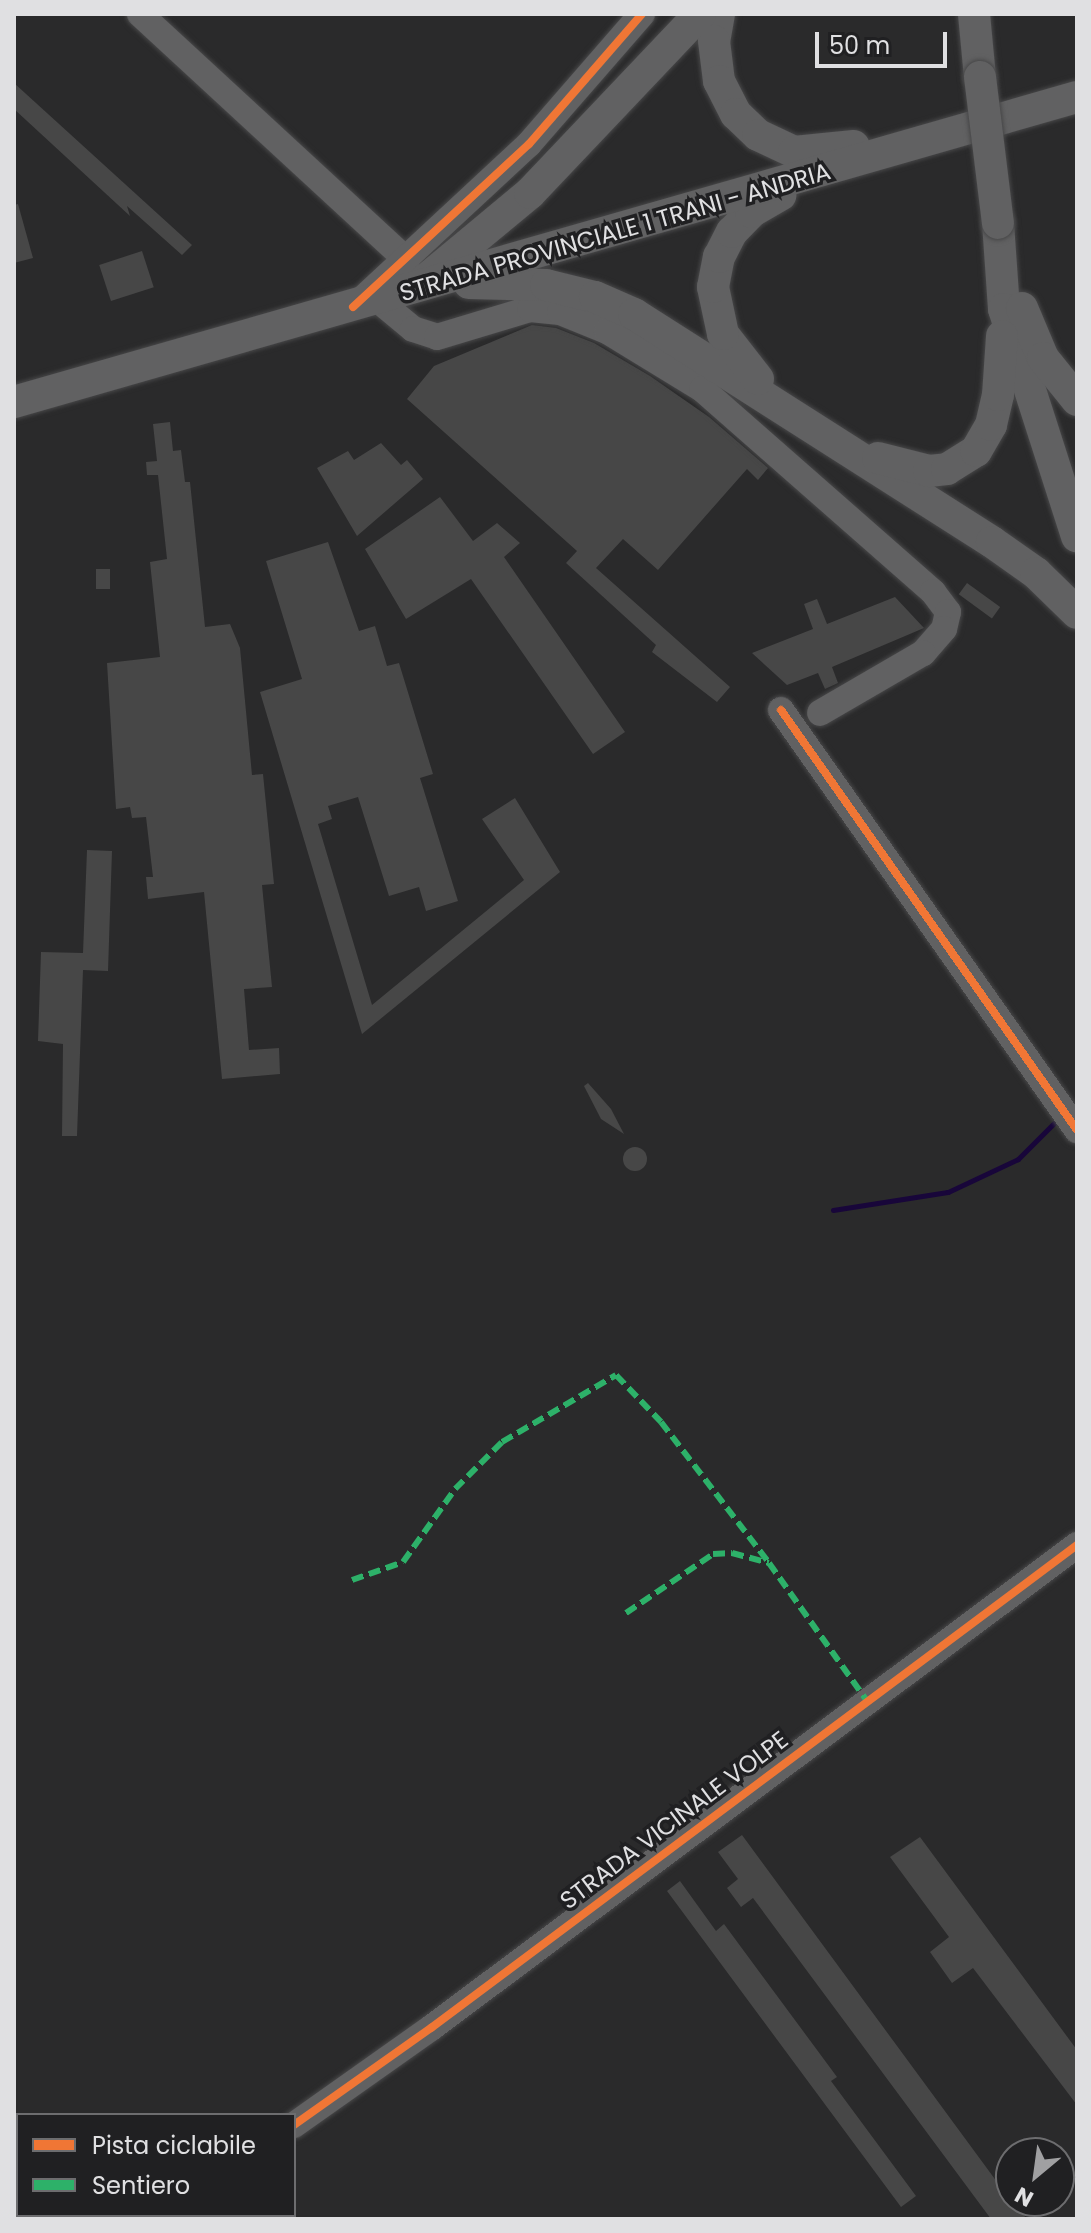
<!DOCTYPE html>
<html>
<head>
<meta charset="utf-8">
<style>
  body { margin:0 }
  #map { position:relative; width:1091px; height:2233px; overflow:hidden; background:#2a2a2b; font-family:Poppins,sans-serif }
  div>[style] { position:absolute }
  .stream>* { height:5px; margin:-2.5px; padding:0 2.5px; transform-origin:2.5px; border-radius:2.5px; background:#18063a }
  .building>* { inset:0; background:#474747; transform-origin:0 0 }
  .round { border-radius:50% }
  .roads { filter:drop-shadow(0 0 2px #474748) drop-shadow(0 0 2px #474748) }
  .minor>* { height:26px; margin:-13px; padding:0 13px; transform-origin:13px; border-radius:13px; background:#616162 }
  .major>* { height:32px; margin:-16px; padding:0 16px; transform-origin:16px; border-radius:16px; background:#616162 }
  .bridges { filter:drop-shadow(0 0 2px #474748) drop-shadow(0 0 2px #474748) }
  .major-bridge>* { height:32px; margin:-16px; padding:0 16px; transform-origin:16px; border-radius:16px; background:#616162 }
  .quiet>* { height:6px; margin-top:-3px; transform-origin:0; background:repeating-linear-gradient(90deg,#2db169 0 12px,transparent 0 18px) }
  .cycleway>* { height:8px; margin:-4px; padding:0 4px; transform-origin:4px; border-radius:4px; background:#f07635 }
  span { translate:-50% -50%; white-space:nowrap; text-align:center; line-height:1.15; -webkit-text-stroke:7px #202022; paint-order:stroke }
  .street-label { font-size:24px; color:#e0e0e2 }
  .frame { position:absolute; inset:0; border:16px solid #e0e0e2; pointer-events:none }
  .legend { position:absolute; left:16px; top:2113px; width:280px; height:104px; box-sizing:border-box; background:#202022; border:2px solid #6d6d6f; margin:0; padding:10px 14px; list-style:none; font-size:24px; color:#e0e0e2 }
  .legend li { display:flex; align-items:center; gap:16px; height:40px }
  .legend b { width:40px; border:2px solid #6d6d6f }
  .north { position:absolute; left:995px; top:2137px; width:80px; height:80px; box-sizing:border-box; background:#202022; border:2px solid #6d6d6f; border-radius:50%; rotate:209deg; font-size:22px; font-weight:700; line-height:32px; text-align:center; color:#e0e0e2 }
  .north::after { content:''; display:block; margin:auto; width:28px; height:36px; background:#a0a0a2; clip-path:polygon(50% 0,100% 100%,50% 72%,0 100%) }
  .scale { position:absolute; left:815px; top:32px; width:132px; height:36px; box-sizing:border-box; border:4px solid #e0e0e2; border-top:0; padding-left:10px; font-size:24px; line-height:28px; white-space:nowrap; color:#e0e0e2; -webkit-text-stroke:6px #202022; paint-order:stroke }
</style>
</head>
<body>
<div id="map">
  <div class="stream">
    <i style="left:833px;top:1210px;width:116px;rotate:-8.9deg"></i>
    <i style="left:948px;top:1192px;width:77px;rotate:-25.2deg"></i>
    <i style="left:1018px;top:1159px;width:58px;rotate:-45deg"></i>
  </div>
  <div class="building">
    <i style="clip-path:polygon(14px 83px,192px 245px,182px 255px,127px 206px,130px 216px,14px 109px)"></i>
    <i style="clip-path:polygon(18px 204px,33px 258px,14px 263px,14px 205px)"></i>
    <i style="left:142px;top:251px;width:38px;height:45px;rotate:72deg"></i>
    <i style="clip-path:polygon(532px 325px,556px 328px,594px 343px,650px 376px,709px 417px,768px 468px,758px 480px,747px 469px,658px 570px,623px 539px,596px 568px,730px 687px,717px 702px,652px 652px,656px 645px,566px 563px,577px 551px,407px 399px,434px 366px)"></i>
    <i style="clip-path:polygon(170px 422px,173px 451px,181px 450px,185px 482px,190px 482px,205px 627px,230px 624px,240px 648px,252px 775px,263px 774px,274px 884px,262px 885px,272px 987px,244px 989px,249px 1050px,279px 1048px,280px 1074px,222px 1079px,204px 892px,148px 899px,146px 877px,153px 877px,146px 817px,132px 818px,130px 807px,116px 809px,107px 663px,160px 657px,150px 562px,167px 559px,158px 475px,147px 475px,146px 462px,157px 461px,153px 424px)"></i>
    <i style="clip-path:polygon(381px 443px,401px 465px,407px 460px,423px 479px,357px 536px,317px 468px,348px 451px,354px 460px)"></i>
    <i style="clip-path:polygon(440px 497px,473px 541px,497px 523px,520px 543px,504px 557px,625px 732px,593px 754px,471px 579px,406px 619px,365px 549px)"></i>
    <i style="clip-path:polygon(328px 542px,359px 631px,375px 626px,387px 666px,399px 663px,433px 774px,420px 778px,458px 901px,426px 911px,419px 887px,389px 896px,358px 797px,328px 806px,332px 819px,318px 824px,372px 1005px,524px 880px,482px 819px,515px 798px,560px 872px,362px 1034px,260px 692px,302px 679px,266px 561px)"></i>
    <i style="left:96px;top:569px;width:14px;height:20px"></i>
    <i style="left:967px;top:583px;width:41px;height:14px;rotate:36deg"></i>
    <i style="clip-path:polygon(895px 597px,924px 628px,832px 667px,838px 683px,825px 689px,818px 673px,787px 685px,752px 653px,813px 629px,804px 604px,817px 599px,827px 624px)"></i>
    <i style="clip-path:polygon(87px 850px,112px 851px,108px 971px,83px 970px,77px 1136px,62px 1136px,63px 1044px,38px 1041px,41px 952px,83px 953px)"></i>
    <i style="clip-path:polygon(588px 1083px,611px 1109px,624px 1134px,601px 1119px,584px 1086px)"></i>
    <i class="round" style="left:623px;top:1147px;width:24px;height:24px"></i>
    <i style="clip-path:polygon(742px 1835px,1011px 2201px,1027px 2219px,991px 2219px,753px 1898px,741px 1907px,727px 1888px,738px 1879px,718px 1852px)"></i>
    <i style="clip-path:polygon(920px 1837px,1077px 2050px,1077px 2105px,973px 1968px,952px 1983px,930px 1952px,949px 1937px,890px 1857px)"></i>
    <i style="clip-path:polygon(680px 1881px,716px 1931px,724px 1924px,837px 2077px,831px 2081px,916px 2196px,901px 2207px,667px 1891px)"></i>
  </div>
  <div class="roads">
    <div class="minor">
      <i style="left:140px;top:14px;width:363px;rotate:42.7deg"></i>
      <i style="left:378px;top:300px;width:45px;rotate:39.6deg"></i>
      <i style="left:413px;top:329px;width:25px;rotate:18deg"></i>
      <i style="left:437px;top:337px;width:97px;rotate:-16.8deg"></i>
      <i style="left:530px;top:309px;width:30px;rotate:6deg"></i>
      <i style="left:560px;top:312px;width:51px;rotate:22deg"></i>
      <i style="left:607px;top:331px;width:111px;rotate:31.4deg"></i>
      <i style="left:702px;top:389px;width:308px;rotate:41.3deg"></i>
      <i style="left:933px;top:592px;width:25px;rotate:53deg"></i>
      <i style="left:948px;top:612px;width:17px;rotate:103deg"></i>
      <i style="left:944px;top:629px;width:32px;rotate:131deg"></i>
      <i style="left:923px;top:653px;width:119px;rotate:149.8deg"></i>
      <i style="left:359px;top:302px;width:232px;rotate:-42.9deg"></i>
      <i style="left:529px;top:144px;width:172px;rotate:-49deg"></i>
      <i style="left:781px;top:710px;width:514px;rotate:54.83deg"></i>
      <i style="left:294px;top:2125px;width:168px;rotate:-35.3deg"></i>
      <i style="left:431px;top:2028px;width:807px;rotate:-36.78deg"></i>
      <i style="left:166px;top:2219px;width:7px;rotate:-34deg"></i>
    </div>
    <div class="major">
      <i style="left:719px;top:14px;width:27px;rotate:100deg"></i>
      <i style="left:714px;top:41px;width:40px;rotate:82.9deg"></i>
      <i style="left:719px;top:81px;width:37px;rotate:63deg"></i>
      <i style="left:736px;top:114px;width:30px;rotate:44deg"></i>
      <i style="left:758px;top:135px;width:40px;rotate:25deg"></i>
      <i style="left:794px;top:152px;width:60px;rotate:-5.7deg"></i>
      <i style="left:974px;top:14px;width:63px;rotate:84.6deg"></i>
      <i style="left:998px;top:223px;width:86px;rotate:86deg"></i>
      <i style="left:1004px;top:309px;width:239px;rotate:72.2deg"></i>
      <i style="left:424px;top:281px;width:138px;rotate:-39.7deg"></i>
      <i style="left:530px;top:193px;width:247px;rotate:-46.5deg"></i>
      <i style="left:469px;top:283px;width:77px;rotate:1.5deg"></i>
      <i style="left:546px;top:285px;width:50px;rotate:13.8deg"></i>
      <i style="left:595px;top:297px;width:43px;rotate:23.6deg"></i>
      <i style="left:634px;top:314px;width:424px;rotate:32.5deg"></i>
      <i style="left:992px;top:542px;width:54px;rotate:35.2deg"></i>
      <i style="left:1036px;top:573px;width:57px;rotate:44.3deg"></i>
      <i style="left:1022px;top:308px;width:54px;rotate:67.2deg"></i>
      <i style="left:1043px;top:358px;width:54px;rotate:51deg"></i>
      <i style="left:758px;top:379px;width:57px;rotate:-127.9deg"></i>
      <i style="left:723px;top:334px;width:48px;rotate:-102deg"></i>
      <i style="left:713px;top:287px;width:31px;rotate:-79deg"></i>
      <i style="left:719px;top:257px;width:28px;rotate:-63deg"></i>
      <i style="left:732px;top:232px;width:28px;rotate:-46deg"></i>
      <i style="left:751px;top:212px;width:34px;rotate:-30deg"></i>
      <i style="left:14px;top:402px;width:1106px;rotate:-16.01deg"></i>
      <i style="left:878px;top:458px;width:53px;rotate:14.3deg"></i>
      <i style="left:929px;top:471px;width:18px;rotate:-6deg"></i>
      <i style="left:947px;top:469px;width:34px;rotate:-32deg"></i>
      <i style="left:976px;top:451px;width:30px;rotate:-60deg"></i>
      <i style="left:991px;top:425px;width:31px;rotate:-77deg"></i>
      <i style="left:998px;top:395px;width:59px;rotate:-86.1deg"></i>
    </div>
  </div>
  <div class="bridges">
    <div class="major-bridge">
      <i style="left:980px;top:77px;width:147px;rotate:83deg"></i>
    </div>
  </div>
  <div class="quiet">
    <i style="left:352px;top:1580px;width:54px;rotate:-19.4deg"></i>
    <i style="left:403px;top:1562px;width:90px;rotate:-54.5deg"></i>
    <i style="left:455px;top:1489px;width:66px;rotate:-45deg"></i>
    <i style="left:502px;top:1442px;width:132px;rotate:-30.4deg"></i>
    <i style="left:616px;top:1375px;width:65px;rotate:46.2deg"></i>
    <i style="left:661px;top:1422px;width:178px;rotate:52.5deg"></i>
    <i style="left:769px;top:1563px;width:169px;rotate:54.6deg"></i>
    <i style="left:626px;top:1613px;width:105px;rotate:-34.1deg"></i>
    <i style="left:713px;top:1554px;width:19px;rotate:-3deg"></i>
    <i style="left:732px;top:1553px;width:38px;rotate:15deg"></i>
  </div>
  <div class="cycleway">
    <i style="left:353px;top:307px;width:240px;rotate:-42.8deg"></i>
    <i style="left:529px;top:144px;width:172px;rotate:-49deg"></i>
    <i style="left:781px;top:710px;width:514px;rotate:54.83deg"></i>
    <i style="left:294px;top:2125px;width:168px;rotate:-35.3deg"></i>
    <i style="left:431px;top:2028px;width:807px;rotate:-36.78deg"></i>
  </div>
  <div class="street-label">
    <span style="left:615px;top:232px;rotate:-16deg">STRADA PROVINCIALE 1 TRANI - ANDRIA</span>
    <span style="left:674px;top:1820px;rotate:-37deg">STRADA VICINALE VOLPE</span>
  </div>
  <div class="frame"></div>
  <ul class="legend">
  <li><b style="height:10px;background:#f07635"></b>Pista ciclabile</li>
  <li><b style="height:10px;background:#2db169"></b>Sentiero</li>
  </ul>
  <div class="north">N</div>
  <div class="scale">50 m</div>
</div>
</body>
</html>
